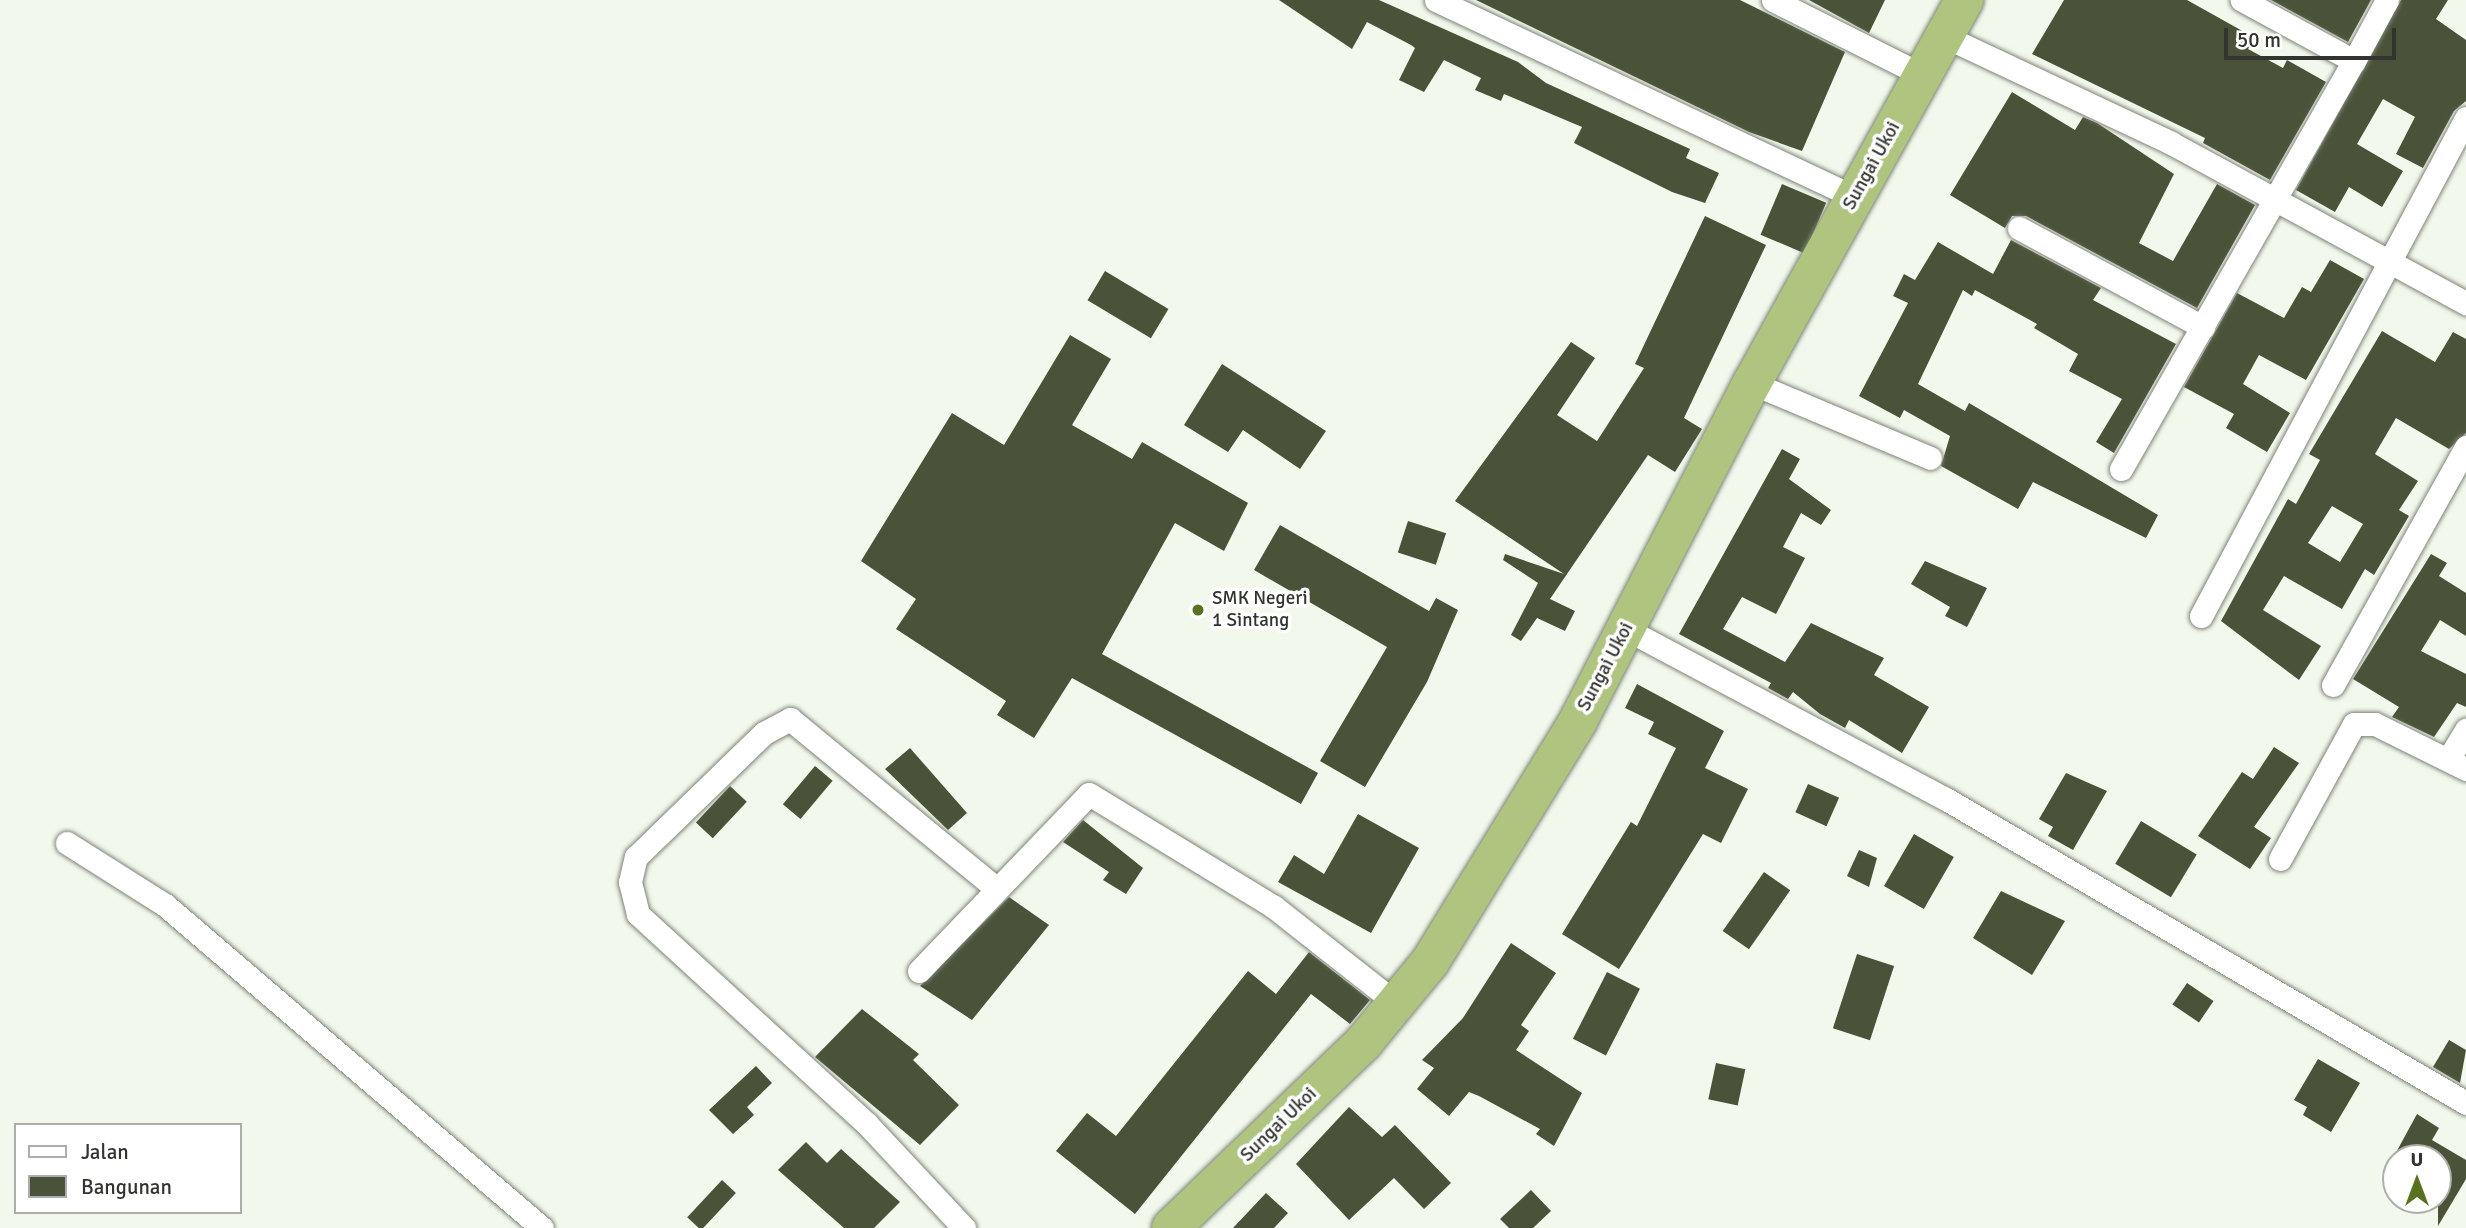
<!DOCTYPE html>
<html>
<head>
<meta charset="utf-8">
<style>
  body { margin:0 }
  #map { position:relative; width:2466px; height:1228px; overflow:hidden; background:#f3f8ec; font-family:Signika,sans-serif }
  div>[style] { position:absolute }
  .building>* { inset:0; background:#4a5339; transform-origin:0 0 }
  .roads { filter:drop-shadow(0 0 2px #7f8379) drop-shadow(0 0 2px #7f8379) }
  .minor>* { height:23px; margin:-11.5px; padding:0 11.5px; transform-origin:11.5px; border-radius:11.5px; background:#fff }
  .trunk>* { height:38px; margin:-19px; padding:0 19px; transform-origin:19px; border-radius:19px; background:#aec47f }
  .dots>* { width:19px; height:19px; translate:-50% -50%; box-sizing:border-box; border:4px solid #fff; border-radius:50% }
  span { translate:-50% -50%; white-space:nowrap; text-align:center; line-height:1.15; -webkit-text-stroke:7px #fff; paint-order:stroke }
  .street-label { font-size:19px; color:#323430 }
  .poi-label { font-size:19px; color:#323430 }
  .left { translate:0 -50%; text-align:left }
  .legend { position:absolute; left:14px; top:1123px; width:228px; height:91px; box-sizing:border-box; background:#fff; border:2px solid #adaeac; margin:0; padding:9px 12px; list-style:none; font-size:21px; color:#323430 }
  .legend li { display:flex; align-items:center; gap:14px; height:35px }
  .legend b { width:35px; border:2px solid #adaeac }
  .north { position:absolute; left:2382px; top:1144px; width:70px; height:70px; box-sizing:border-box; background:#fff; border:2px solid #adaeac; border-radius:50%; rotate:0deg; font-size:19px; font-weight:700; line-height:28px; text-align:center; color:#323430 }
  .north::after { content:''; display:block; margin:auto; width:24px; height:32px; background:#5b7122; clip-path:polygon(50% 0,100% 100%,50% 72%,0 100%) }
  .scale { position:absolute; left:2224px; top:28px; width:172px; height:32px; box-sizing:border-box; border:4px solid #323430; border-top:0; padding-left:9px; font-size:21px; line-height:24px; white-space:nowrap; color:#323430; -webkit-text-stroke:5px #fff; paint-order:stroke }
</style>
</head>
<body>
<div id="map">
  <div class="building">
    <i style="clip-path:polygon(1279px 0,1379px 0,1518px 62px,1546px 83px,1690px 149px,1686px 158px,1719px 173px,1705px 203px,1672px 192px,1574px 143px,1582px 127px,1504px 94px,1501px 101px,1475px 90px,1481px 78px,1444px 60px,1424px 92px,1399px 80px,1415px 48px,1411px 45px,1367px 22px,1352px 49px)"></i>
    <i style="clip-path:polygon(1476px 0,1740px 0,1845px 52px,1802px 151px,1749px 132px)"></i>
    <i style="clip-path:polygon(1809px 0,1885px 0,1869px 33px)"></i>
    <i style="clip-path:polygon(2064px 0,2187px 0,2255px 38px,2248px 49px,2283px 68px,2287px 60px,2326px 82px,2270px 180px,2203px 143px,2205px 138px,2032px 54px)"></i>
    <i style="clip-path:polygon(2271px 0,2371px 0,2348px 42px)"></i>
    <i style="clip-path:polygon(2401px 0,2448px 0,2436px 19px,2466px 40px,2466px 101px,2454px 111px,2423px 168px,2396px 154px,2415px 117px,2383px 99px,2357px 144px,2403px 171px,2382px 207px,2349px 187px,2335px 212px,2296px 190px)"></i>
    <i style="clip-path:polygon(2012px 92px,2075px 130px,2083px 117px,2097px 123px,2174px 174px,2139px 243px,2173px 261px,2217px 184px,2255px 205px,2197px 308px,2026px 216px,2012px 216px,2005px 228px,1950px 195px)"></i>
    <i style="left:1782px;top:184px;width:48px;height:55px;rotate:23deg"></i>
    <i style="clip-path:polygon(1705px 216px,1766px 245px,1684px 418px,1702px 429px,1675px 472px,1648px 455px,1550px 599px,1575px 611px,1565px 631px,1537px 618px,1521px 641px,1511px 635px,1538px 583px,1503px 560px,1505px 554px,1564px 574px,1455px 501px,1571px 342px,1595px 358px,1557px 415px,1597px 441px,1644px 368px,1635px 364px)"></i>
    <i style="clip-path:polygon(2011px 240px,2101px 288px,2093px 300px,2176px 344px,2114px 453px,2096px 442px,2122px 399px,2069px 371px,2078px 354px,2034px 328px,2037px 324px,1975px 290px,1972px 296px,1963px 290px,1918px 384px,1965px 411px,1969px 403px,2158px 515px,2146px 538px,2033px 482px,2018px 509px,1941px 466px,1950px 436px,1904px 410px,1900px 418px,1859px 396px,1908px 303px,1893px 296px,1904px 274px,1915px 280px,1938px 242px,1993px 274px)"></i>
    <i style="clip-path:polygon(2330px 260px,2364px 279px,2306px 380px,2259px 355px,2243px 384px,2290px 413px,2267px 452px,2226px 428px,2234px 414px,2184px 387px,2237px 293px,2284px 318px,2302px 287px,2311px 292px)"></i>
    <i style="left:1105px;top:271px;width:74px;height:34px;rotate:31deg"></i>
    <i style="clip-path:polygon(evenodd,2382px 331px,2435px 362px,2453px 332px,2466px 339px,2466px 433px,2449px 449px,2396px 418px,2375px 454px,2418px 481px,2399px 510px,2409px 516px,2374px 575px,2365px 569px,2342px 609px,2284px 576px,2263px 610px,2321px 646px,2299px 680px,2221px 621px,2288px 499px,2296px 504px,2320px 460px,2309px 454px,2382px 331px,2332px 506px,2363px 524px,2340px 562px,2308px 543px,2332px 506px)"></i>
    <i style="clip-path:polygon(1070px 335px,1111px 359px,1072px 425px,1132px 459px,1142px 442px,1248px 503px,1224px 551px,1175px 523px,1102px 654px,1318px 773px,1301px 804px,1072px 678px,1034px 738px,997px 715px,1006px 701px,896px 629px,916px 599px,861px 561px,952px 413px,1004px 445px)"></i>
    <i style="clip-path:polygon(1222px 364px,1326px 431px,1300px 469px,1243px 430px,1228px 452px,1184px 425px)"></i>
    <i style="clip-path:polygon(1782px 449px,1800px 459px,1789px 479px,1831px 510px,1821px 525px,1801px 513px,1783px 547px,1805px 558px,1776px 614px,1742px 597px,1723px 629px,1785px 662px,1811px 623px,1884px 658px,1874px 675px,1929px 707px,1902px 753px,1849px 720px,1845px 728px,1820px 714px,1793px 692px,1788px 699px,1768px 688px,1771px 683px,1679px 634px)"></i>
    <i style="left:1408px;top:521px;width:40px;height:33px;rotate:18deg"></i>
    <i style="clip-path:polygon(1280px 525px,1429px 611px,1436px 598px,1458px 610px,1427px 682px,1365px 787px,1320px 761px,1387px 647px,1254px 570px)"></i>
    <i style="clip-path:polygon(2431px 554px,2447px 563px,2439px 576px,2466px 593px,2466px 636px,2440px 620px,2421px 651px,2466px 674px,2466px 707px,2457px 703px,2434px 737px,2392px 717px,2399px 707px,2353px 679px)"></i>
    <i style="clip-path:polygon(1925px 561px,1987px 588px,1967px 627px,1945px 616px,1950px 607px,1911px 584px)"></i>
    <i style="clip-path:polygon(1637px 684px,1724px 731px,1705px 768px,1748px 789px,1721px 843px,1703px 834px,1619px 969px,1562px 934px,1631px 822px,1637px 826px,1676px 748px,1648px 734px,1654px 722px,1625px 708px)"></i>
    <i style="clip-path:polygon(2274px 747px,2299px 763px,2254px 827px,2271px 838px,2250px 869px,2198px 836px,2242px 772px,2253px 779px)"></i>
    <i style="clip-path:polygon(910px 748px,967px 813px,948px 830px,885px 769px)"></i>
    <i style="left:815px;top:766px;width:23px;height:50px;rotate:40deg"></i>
    <i style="clip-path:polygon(2066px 773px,2107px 791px,2073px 850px,2048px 836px,2053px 827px,2039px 819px)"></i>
    <i style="left:1808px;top:784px;width:34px;height:31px;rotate:24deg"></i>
    <i style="left:730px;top:786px;width:23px;height:50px;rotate:43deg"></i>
    <i style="clip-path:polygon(1358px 814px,1419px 848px,1371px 933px,1278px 882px,1294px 855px,1324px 874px)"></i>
    <i style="clip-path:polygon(1083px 820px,1143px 868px,1126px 894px,1103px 880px,1109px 872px,1063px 842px)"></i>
    <i style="left:2141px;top:821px;width:65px;height:50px;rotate:31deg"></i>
    <i style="left:1914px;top:834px;width:46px;height:60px;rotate:30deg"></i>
    <i style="clip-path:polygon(1859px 850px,1877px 858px,1869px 887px,1847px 876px)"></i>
    <i style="left:1764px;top:872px;width:32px;height:72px;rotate:35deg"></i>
    <i style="clip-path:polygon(2001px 891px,2065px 921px,2032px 975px,1973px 938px)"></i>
    <i style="clip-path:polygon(1009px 897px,1049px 925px,972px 1020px,920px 986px)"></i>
    <i style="clip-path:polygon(1511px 943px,1556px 973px,1521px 1025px,1529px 1031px,1516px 1050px,1582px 1093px,1554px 1146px,1536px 1134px,1540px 1129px,1479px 1096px,1469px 1092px,1449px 1116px,1417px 1089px,1434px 1068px,1422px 1060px,1463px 1018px)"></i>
    <i style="clip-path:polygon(1309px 952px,1370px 1000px,1350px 1024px,1311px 994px,1135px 1214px,1056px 1151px,1087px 1113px,1116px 1136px,1248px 971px,1276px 994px)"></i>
    <i style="left:1857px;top:954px;width:39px;height:78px;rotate:18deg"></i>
    <i style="left:1607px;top:972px;width:37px;height:75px;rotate:27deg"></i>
    <i style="left:2187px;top:983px;width:32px;height:26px;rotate:34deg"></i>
    <i style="clip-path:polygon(862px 1009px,919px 1054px,913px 1060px,959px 1105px,920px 1145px,815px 1057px)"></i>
    <i style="clip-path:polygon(2449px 1040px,2466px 1050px,2460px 1083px,2433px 1067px)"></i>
    <i style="clip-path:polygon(2318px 1059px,2360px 1083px,2331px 1132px,2303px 1115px,2307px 1107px,2294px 1100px)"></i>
    <i style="left:1716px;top:1063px;width:30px;height:37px;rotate:12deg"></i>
    <i style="clip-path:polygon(756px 1066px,772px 1083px,747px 1107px,754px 1115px,733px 1134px,709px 1110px)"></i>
    <i style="clip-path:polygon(1349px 1107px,1382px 1137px,1395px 1125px,1451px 1183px,1424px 1209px,1394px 1178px,1349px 1220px,1296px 1164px)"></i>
    <i style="clip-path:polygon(2417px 1114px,2439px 1128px,2432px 1140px,2466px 1160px,2466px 1179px,2438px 1226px,2438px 1158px,2393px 1158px)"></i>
    <i style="clip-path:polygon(806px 1142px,827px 1163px,841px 1149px,900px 1202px,874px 1228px,844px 1228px,778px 1170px)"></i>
    <i style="left:722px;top:1180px;width:19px;height:51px;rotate:43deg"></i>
    <i style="clip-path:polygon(1531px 1190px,1551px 1211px,1533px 1228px,1509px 1228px,1500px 1219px)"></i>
    <i style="clip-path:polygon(1266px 1193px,1288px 1213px,1274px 1228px,1233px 1228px)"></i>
  </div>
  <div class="roads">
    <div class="minor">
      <i style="left:1436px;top:0;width:464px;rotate:25.2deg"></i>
      <i style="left:1773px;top:0;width:167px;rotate:26.7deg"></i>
      <i style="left:1944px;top:36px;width:251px;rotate:25.2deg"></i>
      <i style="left:2171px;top:143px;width:336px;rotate:28.5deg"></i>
      <i style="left:2354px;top:61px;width:69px;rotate:-61.6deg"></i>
      <i style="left:2019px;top:228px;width:209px;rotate:28.3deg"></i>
      <i style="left:1752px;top:383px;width:193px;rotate:22.8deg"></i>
      <i style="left:2121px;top:469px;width:470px;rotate:-60.3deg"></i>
      <i style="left:2354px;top:61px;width:128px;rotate:-151.4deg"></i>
      <i style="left:2201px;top:616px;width:564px;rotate:-61.98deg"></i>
      <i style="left:1626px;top:629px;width:362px;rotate:28deg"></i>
      <i style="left:1946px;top:799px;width:602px;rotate:30.31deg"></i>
      <i style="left:2333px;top:685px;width:273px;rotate:-60.8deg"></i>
      <i style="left:2449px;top:758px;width:33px;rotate:-59deg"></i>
      <i style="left:67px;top:843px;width:116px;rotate:32.3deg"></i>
      <i style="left:165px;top:905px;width:496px;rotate:40.6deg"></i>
      <i style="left:2280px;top:859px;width:154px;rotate:-61.3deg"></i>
      <i style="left:2354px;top:724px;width:21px"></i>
      <i style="left:2375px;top:724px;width:102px;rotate:26.3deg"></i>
      <i style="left:919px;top:971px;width:245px;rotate:-46.2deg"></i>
      <i style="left:1089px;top:794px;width:217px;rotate:31.4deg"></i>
      <i style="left:1274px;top:907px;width:155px;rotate:38.2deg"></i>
      <i style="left:964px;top:1228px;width:142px;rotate:-133deg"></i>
      <i style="left:867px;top:1124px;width:311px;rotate:-137.5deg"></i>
      <i style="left:638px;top:914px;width:33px;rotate:-104deg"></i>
      <i style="left:630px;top:882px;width:26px;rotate:-77deg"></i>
      <i style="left:636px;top:857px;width:178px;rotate:-44.1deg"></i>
      <i style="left:764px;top:733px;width:30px;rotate:-28deg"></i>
      <i style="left:790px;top:719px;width:266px;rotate:39.4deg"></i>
    </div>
    <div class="trunk">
      <i style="left:1171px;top:1228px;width:268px;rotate:-43.9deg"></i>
      <i style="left:1364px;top:1042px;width:104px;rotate:-50.5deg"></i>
      <i style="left:1430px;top:962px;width:283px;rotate:-58.4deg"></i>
      <i style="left:1578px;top:721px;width:380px;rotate:-62.8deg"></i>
      <i style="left:1752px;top:383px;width:438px;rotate:-61deg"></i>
    </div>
  </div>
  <div class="dots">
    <i style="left:1198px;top:610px;background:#5b7122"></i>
  </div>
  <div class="street-label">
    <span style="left:1872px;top:166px;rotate:-61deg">Sungai Ukoi</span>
    <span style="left:1606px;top:667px;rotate:-62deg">Sungai Ukoi</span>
    <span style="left:1279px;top:1125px;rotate:-44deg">Sungai Ukoi</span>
  </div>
  <div class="poi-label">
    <span class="left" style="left:1212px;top:610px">SMK Negeri<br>1 Sintang</span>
  </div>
  <ul class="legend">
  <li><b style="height:9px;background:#fff"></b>Jalan</li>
  <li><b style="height:19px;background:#4a5339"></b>Bangunan</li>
  </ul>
  <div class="north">U</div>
  <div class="scale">50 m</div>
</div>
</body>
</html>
